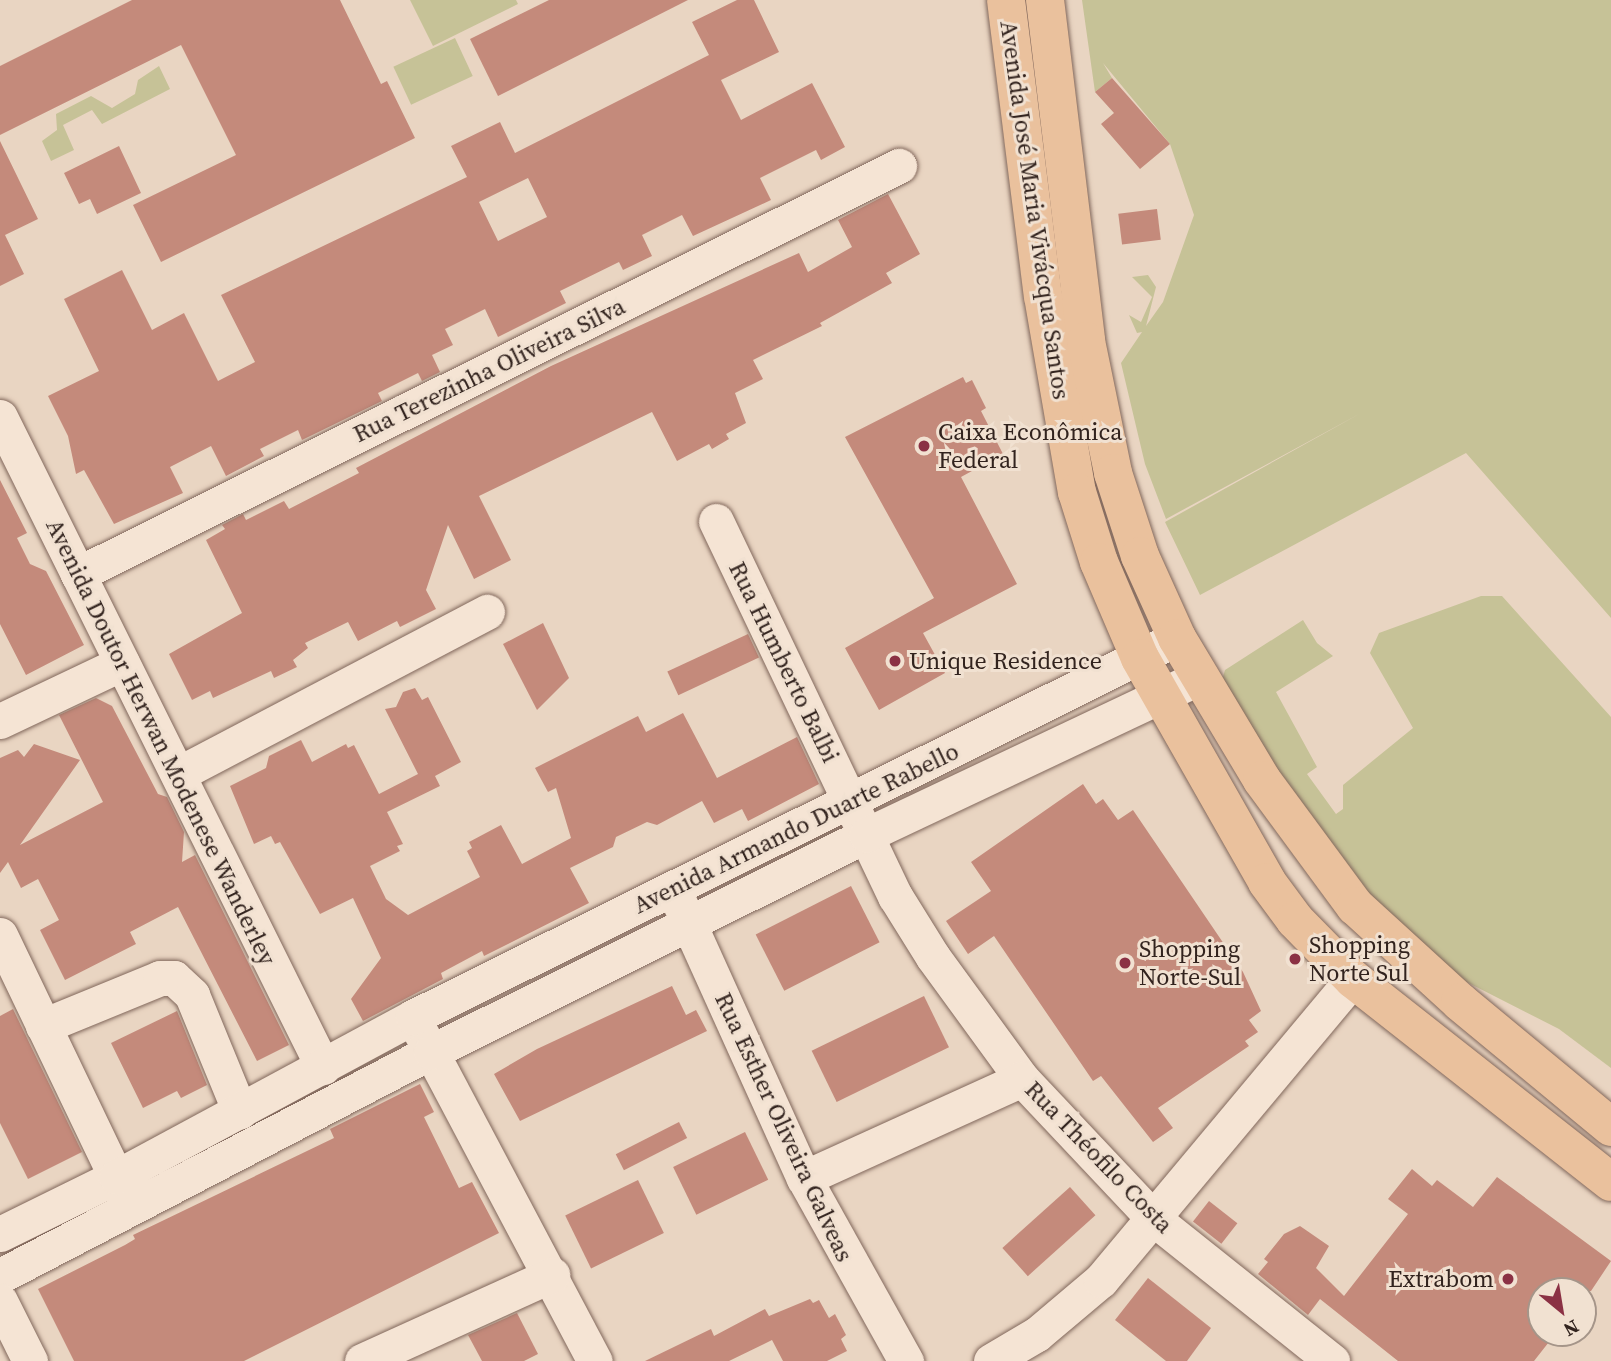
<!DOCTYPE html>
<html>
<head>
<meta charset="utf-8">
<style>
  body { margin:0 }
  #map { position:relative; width:1611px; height:1361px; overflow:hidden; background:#e9d5c2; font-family:"Source Serif 4",serif }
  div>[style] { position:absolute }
  .green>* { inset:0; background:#c6c297; transform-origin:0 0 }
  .building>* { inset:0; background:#c48a7b; transform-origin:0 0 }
  .roads { filter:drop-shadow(0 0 2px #81675b) drop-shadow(0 0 2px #81675b) }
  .minor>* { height:35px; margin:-17.5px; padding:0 17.5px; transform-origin:17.5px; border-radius:17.5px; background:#f5e4d4 }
  .major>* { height:38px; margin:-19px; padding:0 19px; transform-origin:19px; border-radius:19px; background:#eac19d }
  .dots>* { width:19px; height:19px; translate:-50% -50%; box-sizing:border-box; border:4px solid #f1e1d1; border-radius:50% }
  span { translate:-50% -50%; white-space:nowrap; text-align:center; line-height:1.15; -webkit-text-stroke:6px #f1e1d1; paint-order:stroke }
  .street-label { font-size:24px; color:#32231e }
  .poi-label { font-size:24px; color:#32231e }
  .left { translate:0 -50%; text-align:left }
  .right { translate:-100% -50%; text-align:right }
  .north { position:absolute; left:1527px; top:1277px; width:70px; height:70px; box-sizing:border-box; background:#f1e1d1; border:2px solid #a59589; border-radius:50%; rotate:150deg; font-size:19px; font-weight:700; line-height:28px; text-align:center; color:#32231e }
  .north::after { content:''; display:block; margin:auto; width:24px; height:32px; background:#8b3144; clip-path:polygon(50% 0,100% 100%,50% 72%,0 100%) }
</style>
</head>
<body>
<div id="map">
  <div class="green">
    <i style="clip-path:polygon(410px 0,516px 0,518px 4px,433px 46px)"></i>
    <i style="clip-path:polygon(1082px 0,1611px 0,1611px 618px,1466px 453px,1200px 595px,1165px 522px,1361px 413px,1166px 519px,1145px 464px,1121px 363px,1142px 332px,1137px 333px,1129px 315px,1141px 322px,1152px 297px,1132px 277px,1148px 275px,1156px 287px,1146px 326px,1163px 302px,1194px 215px,1170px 144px,1103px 63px,1112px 78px,1095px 92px)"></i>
    <i style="left:455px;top:38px;width:42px;height:68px;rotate:65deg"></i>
    <i style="clip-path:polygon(159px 66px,170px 89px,102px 124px,92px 110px,63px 125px,74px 150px,51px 161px,42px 141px,57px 130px,56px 114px,91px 96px,112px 108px,135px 94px,138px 80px)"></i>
    <i style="clip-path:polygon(1481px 596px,1502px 596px,1611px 717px,1611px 1068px,1559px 1029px,1447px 972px,1391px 921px,1328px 848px,1220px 687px,1225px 670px,1303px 620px,1317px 643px,1333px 656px,1276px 692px,1317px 767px,1307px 774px,1336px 814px,1343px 809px,1343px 785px,1413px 728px,1370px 653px,1379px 633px)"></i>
  </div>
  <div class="building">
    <i style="clip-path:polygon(132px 0,340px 0,381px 84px,387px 81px,415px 138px,161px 262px,133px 205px,236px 155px,181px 45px,0 135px,0 66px)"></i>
    <i style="clip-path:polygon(549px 0,688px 0,498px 96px,470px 39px)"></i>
    <i style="clip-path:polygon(evenodd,737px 0,754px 0,779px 52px,721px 80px,741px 120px,812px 83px,845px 147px,821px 160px,816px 150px,760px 178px,771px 200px,693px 236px,682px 215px,642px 235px,652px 256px,623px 270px,619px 262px,560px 291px,566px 303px,498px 337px,485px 309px,445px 329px,453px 345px,432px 355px,440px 372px,422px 381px,418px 373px,378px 393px,382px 401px,302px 440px,298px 430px,260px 449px,264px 456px,226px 476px,211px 446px,170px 467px,183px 493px,114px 524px,84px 470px,76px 474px,68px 436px,48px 396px,99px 371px,64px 299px,122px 270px,152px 330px,184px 313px,218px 381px,255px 362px,221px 295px,467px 177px,451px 146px,500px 122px,515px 153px,709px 55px,692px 22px,737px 0,528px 178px,547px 217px,498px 241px,479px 202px,528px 178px)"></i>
    <i style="clip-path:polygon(1112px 78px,1170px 144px,1140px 169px,1101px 124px,1114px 113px,1095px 92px)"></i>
    <i style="clip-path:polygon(0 141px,38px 219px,5px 235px,24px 274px,0 286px)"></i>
    <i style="clip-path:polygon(119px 146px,141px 193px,97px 214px,90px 199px,79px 204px,64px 173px)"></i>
    <i style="clip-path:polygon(888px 194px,920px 254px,886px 273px,892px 283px,820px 323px,822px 326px,753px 360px,763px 379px,735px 393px,746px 423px,726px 434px,729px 439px,712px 449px,709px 444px,677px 461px,652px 412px,479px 496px,511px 560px,474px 579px,448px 525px,426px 590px,436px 609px,400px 627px,397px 621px,358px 641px,348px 622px,305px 643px,308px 648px,293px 660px,297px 667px,274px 678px,271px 671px,213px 698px,210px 691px,192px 700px,169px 654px,242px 613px,206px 540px,225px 529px,222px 525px,243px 514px,246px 520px,284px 501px,289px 509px,359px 473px,356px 468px,551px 366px,799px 253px,808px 272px,852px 247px,838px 220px)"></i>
    <i style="left:1157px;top:209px;width:31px;height:39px;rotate:83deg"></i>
    <i style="clip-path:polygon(963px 377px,966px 383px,972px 380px,986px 408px,981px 411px,1003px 454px,961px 477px,1017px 584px,923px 633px,945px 673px,879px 710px,845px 648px,934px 598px,845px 437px)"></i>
    <i style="clip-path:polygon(0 480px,27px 533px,17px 538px,30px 564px,46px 571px,84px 645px,26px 675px,0 624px)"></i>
    <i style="clip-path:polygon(543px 623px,569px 678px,537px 710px,503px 644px)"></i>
    <i style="left:748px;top:634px;width:26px;height:89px;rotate:65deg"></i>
    <i style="clip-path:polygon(415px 688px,422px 700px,428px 697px,461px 762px,435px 776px,440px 786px,387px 812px,403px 844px,397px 846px,400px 851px,370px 866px,386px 899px,408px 915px,480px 877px,467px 851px,472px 848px,469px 842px,501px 825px,522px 864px,571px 838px,556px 788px,548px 792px,535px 768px,638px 716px,646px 732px,683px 713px,717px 778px,797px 737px,819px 784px,748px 821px,742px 809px,714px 823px,702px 801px,657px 825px,647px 822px,616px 837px,613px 847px,570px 868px,589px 903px,484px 956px,482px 951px,441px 973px,443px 979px,363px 1021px,351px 999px,381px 958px,353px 898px,320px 914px,280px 842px,275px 844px,271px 836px,254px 844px,230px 786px,266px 768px,269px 756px,301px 740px,312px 762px,346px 744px,348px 748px,354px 745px,379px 794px,418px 774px,385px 709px,396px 707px,403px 692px)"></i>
    <i style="clip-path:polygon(96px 698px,112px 706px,158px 794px,167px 797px,184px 832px,182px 862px,195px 855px,289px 1045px,257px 1061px,178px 907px,130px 932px,136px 944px,65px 980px,40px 930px,59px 920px,38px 879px,21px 888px,8px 862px,0 873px,0 758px,18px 750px,24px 757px,34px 744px,80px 760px,20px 845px,103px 802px,59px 715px)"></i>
    <i style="clip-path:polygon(1083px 784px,1096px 804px,1103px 799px,1118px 820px,1133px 810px,1243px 972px,1261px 1011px,1249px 1020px,1258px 1032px,1245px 1041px,1249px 1046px,1158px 1108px,1173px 1128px,1153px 1142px,1101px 1076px,1093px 1081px,994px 936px,968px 954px,946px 921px,991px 891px,971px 862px)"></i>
    <i style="left:851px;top:886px;width:63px;height:107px;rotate:63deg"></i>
    <i style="clip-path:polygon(672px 986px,686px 1015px,696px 1010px,707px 1031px,520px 1121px,494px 1074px,537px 1049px)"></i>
    <i style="left:924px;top:996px;width:57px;height:125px;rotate:64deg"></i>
    <i style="clip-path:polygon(13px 1009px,82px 1152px,28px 1179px,0 1123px,0 1016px)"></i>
    <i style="clip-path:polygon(177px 1011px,207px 1085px,181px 1098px,177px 1091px,143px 1108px,111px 1043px)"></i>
    <i style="clip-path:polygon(420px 1084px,434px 1112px,424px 1117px,459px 1188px,472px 1182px,499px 1233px,244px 1361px,74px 1361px,38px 1289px,125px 1245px,135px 1239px,133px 1235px,334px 1138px,330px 1129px)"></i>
    <i style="left:679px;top:1122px;width:18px;height:71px;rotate:63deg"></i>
    <i style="left:745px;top:1132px;width:53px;height:80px;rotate:64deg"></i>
    <i style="clip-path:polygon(1412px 1169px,1432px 1186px,1437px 1180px,1473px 1207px,1497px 1177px,1611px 1261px,1591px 1291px,1541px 1291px,1541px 1333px,1556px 1333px,1534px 1361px,1398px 1361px,1320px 1299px,1308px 1315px,1258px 1274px,1268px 1262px,1264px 1259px,1284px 1234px,1300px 1226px,1329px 1246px,1316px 1268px,1344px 1296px,1408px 1214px,1388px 1199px)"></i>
    <i style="left:638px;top:1180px;width:59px;height:81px;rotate:64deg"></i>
    <i style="left:1070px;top:1187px;width:38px;height:91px;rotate:48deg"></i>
    <i style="left:1209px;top:1201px;width:36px;height:26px;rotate:38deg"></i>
    <i style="clip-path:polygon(1148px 1278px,1211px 1328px,1187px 1361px,1166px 1361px,1115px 1320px)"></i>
    <i style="clip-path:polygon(810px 1299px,813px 1303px,819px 1300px,829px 1318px,835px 1314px,846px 1335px,841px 1339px,847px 1351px,827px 1361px,783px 1361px,772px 1340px,729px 1361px,645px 1361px,711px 1329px,714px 1336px,765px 1309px,769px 1316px)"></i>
    <i style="clip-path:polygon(517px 1313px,538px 1354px,524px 1361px,482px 1361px,468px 1335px)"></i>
  </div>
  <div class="roads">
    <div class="minor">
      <i style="left:0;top:417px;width:726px;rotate:63.58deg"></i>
      <i style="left:716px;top:521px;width:416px;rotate:64.5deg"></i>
      <i style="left:895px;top:896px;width:72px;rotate:58.1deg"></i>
      <i style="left:933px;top:957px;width:151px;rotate:53.9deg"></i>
      <i style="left:1022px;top:1079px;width:192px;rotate:46.7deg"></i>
      <i style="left:1154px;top:1219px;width:228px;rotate:38.6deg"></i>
      <i style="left:78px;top:574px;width:917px;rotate:-26.43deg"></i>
      <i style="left:0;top:721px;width:135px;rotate:-25.4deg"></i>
      <i style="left:178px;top:774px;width:349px;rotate:-27.7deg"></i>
      <i style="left:680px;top:904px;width:301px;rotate:65.7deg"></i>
      <i style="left:804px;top:1178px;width:210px;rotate:60.9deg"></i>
      <i style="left:0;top:935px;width:289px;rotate:64.4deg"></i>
      <i style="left:43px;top:1026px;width:126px;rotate:-22.3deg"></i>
      <i style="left:160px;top:978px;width:14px"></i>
      <i style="left:174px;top:978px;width:25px;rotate:43deg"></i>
      <i style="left:192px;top:995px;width:126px;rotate:67.7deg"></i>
      <i style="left:421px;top:1033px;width:371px;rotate:62.1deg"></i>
      <i style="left:804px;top:1178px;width:239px;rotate:-24.4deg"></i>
      <i style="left:0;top:1234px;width:129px;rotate:-26.2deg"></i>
      <i style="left:116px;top:1177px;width:337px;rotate:-28.3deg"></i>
      <i style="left:413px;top:1017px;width:853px;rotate:-26.38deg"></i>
      <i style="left:0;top:1276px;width:486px;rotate:-27.5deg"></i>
      <i style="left:431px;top:1052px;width:486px;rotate:-26.5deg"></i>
      <i style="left:866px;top:835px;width:367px;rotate:-25.3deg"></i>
      <i style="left:0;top:1301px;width:67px;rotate:63.4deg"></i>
      <i style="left:362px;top:1361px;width:209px;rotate:-24.4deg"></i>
      <i style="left:991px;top:1361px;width:53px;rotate:-30.4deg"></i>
      <i style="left:1037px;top:1334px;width:84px;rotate:-40.2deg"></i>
      <i style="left:1101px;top:1280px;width:393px;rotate:-50.1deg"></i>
    </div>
    <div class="major">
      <i style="left:1006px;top:0;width:298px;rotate:82.9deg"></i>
      <i style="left:1043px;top:296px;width:199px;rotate:80.2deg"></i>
      <i style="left:1077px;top:492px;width:73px;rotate:72.6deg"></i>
      <i style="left:1099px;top:562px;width:104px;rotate:66.9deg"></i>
      <i style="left:1140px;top:658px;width:257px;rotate:60.4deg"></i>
      <i style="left:1267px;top:882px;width:47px;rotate:53.6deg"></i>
      <i style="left:1295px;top:920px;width:83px;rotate:45.5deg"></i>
      <i style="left:1353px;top:979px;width:328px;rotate:38.2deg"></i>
      <i style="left:1045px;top:0;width:343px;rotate:83.1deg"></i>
      <i style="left:1086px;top:341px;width:135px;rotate:78.4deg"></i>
      <i style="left:1113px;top:473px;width:87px;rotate:72deg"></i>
      <i style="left:1140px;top:556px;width:90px;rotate:65.7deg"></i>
      <i style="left:1177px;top:638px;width:165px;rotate:59.1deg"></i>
      <i style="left:1262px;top:780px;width:157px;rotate:53.6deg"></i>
      <i style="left:1355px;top:906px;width:142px;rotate:42.4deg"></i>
      <i style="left:1460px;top:1002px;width:196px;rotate:39.6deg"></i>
    </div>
  </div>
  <div class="dots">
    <i style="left:924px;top:446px;background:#8b3144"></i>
    <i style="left:895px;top:661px;background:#8b3144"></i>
    <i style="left:1295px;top:959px;background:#8b3144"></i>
    <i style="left:1125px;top:963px;background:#8b3144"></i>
    <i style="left:1508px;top:1279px;background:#8b3144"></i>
  </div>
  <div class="street-label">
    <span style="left:1035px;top:210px;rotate:82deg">Avenida José Maria Vivácqua Santos</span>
    <span style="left:489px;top:370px;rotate:-26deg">Rua Terezinha Oliveira Silva</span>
    <span style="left:784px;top:662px;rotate:64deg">Rua Humberto Balbi</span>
    <span style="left:161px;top:742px;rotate:64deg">Avenida Doutor Herwan Modenese Wanderley</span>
    <span style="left:796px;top:828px;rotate:-26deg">Avenida Armando Duarte Rabello</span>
    <span style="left:784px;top:1127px;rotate:65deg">Rua Esther Oliveira Galveas</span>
    <span style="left:1099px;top:1157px;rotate:46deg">Rua Théofilo Costa</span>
  </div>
  <div class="poi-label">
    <span class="left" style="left:938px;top:446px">Caixa Econômica<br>Federal</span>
    <span class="left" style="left:909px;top:661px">Unique Residence</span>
    <span class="left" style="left:1309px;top:959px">Shopping<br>Norte Sul</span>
    <span class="left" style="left:1139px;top:963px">Shopping<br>Norte-Sul</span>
    <span class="right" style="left:1494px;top:1279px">Extrabom</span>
  </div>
  <div class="north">N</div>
</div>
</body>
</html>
